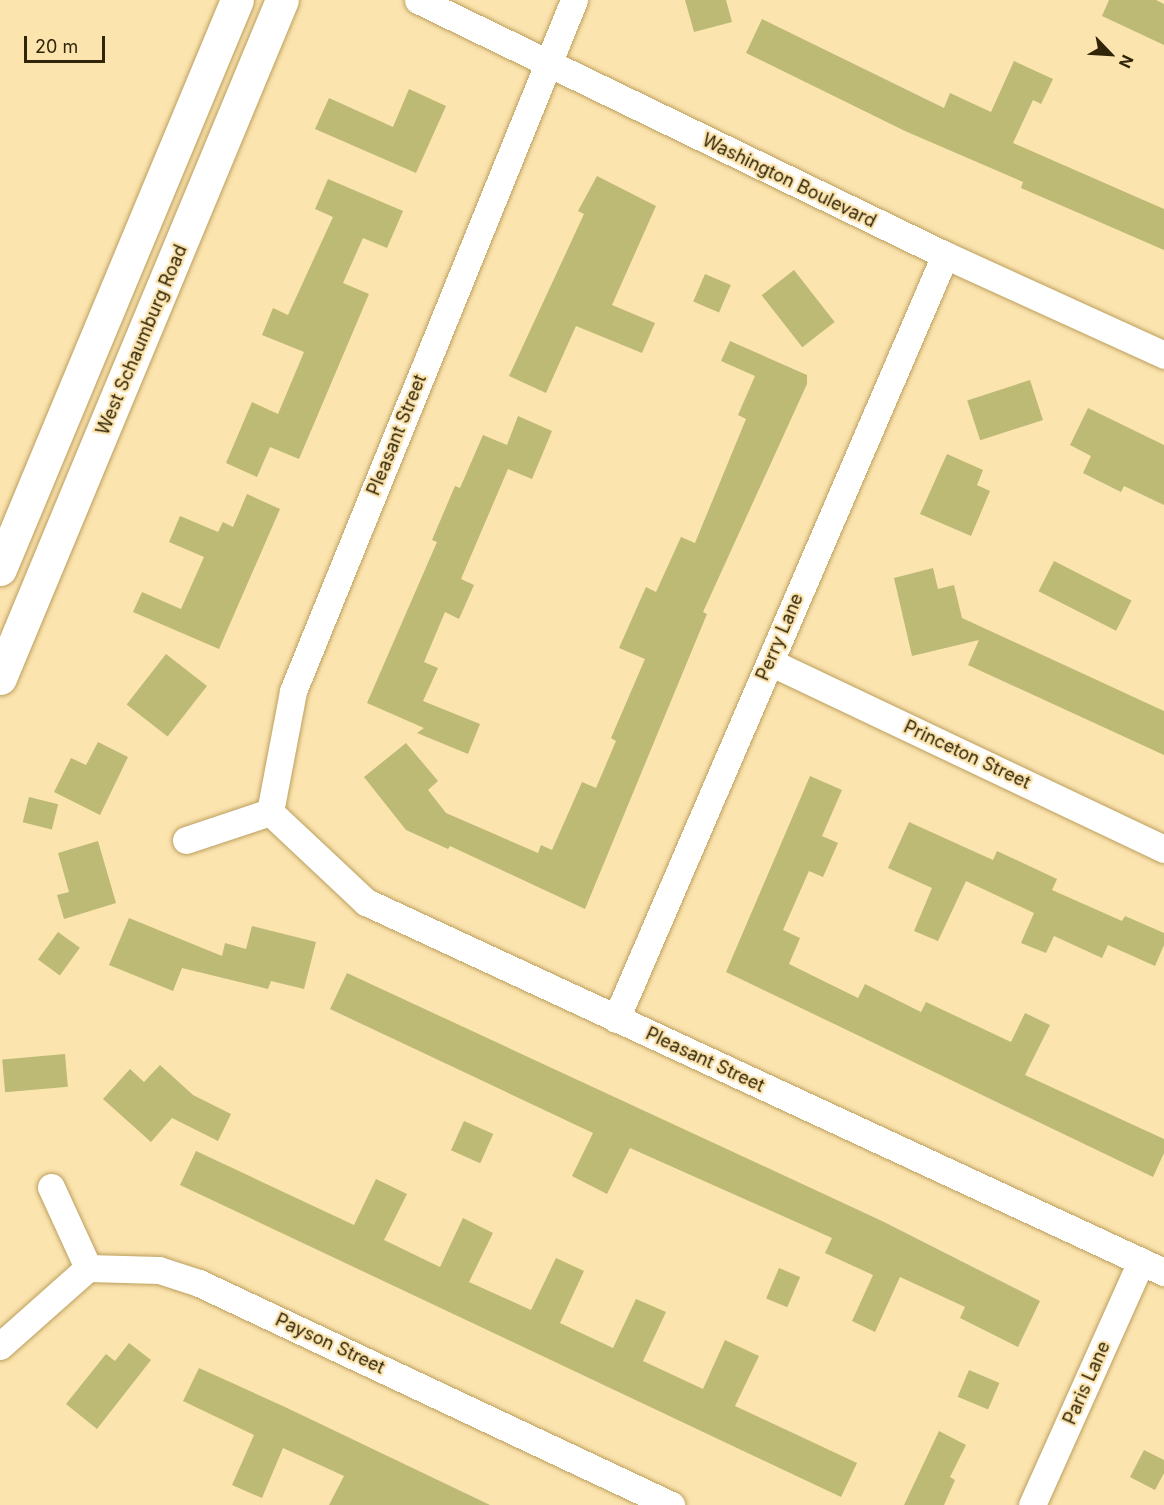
<!DOCTYPE html>
<html>
<head>
<meta charset="utf-8">
<style>
  body { margin:0 }
  #map { position:relative; width:1164px; height:1505px; overflow:hidden; background:#fce4af; font-family:Inter,sans-serif }
  div>[style] { position:absolute }
  .building>* { inset:0; background:#bcba74; transform-origin:0 0 }
  .roads { filter:drop-shadow(0 0 2px #bb9f5d) drop-shadow(0 0 2px #bb9f5d) }
  .minor>* { height:27px; margin:-13.5px; padding:0 13.5px; transform-origin:13.5px; border-radius:13.5px; background:#fff }
  .secondary>* { height:33px; margin:-16.5px; padding:0 16.5px; transform-origin:16.5px; border-radius:16.5px; background:#fff }
  span { translate:-50% -50%; white-space:nowrap; text-align:center; line-height:1.15; -webkit-text-stroke:4.5px #fce4af; paint-order:stroke }
  .street-label { font-size:18px; color:#302508 }
  .north { position:absolute; left:1080px; top:24px; width:60px; height:60px; -webkit-text-stroke:4px #fce4af; paint-order:stroke; rotate:115deg; font-size:16px; font-weight:700; line-height:24px; text-align:center; color:#302508 }
  .north::after { content:''; display:block; margin:auto; width:21px; height:27px; background:#302508; clip-path:polygon(50% 0,100% 100%,50% 72%,0 100%) }
  .scale { position:absolute; left:24px; top:36px; width:81px; height:27px; box-sizing:border-box; border:3px solid #302508; border-top:0; padding-left:8px; font-size:18px; line-height:21px; white-space:nowrap; color:#302508; -webkit-text-stroke:4px #fce4af; paint-order:stroke }
</style>
</head>
<body>
<div id="map">
  <div class="building">
    <i style="clip-path:polygon(685px 0,726px 0,732px 22px,694px 32px)"></i>
    <i style="clip-path:polygon(1109px 0,1156px 0,1164px 4px,1164px 45px,1102px 16px)"></i>
    <i style="clip-path:polygon(762px 19px,944px 108px,950px 93px,991px 112px,1014px 61px,1053px 79px,1041px 104px,1033px 100px,1013px 143px,1164px 209px,1164px 250px,1021px 188px,1023px 182px,905px 131px,746px 53px)"></i>
    <i style="clip-path:polygon(409px 89px,446px 106px,416px 173px,315px 129px,329px 98px,393px 127px)"></i>
    <i style="clip-path:polygon(597px 176px,656px 206px,612px 305px,655px 323px,642px 353px,576px 326px,546px 393px,509px 376px,584px 214px,578px 211px)"></i>
    <i style="clip-path:polygon(328px 179px,403px 211px,387px 248px,363px 238px,343px 283px,369px 294px,299px 459px,270px 447px,257px 477px,226px 463px,252px 402px,278px 414px,304px 352px,262px 335px,273px 308px,288px 315px,333px 217px,315px 209px)"></i>
    <i style="left:794px;top:270px;width:66px;height:41px;rotate:52deg"></i>
    <i style="left:705px;top:274px;width:28px;height:30px;rotate:23deg"></i>
    <i style="clip-path:polygon(730px 341px,807px 375px,807px 384px,703px 612px,707px 614px,585px 909px,450px 846px,448px 849px,406px 830px,364px 777px,406px 743px,438px 781px,428px 790px,446px 813px,538px 853px,541px 845px,552px 850px,582px 782px,596px 788px,616px 741px,611px 738px,645px 659px,619px 648px,646px 587px,656px 592px,681px 537px,695px 543px,746px 419px,738px 415px,755px 376px,721px 361px)"></i>
    <i style="left:1030px;top:380px;width:42px;height:66px;rotate:72deg"></i>
    <i style="clip-path:polygon(1088px 408px,1164px 445px,1164px 505px,1124px 486px,1121px 492px,1083px 473px,1091px 456px,1070px 445px)"></i>
    <i style="clip-path:polygon(518px 416px,552px 431px,532px 479px,508px 469px,461px 579px,474px 585px,459px 619px,445px 612px,424px 662px,438px 668px,423px 701px,480px 724px,468px 754px,417px 733px,424px 728px,367px 703px,437px 542px,432px 540px,455px 486px,460px 488px,483px 435px,507px 445px)"></i>
    <i style="clip-path:polygon(947px 454px,983px 470px,977px 485px,990px 491px,971px 536px,920px 514px)"></i>
    <i style="clip-path:polygon(247px 494px,280px 509px,219px 649px,133px 612px,142px 592px,181px 609px,204px 557px,169px 542px,180px 516px,218px 532px,223px 522px,233px 527px)"></i>
    <i style="left:1054px;top:561px;width:87px;height:34px;rotate:27deg"></i>
    <i style="clip-path:polygon(933px 568px,938px 589px,954px 585px,962px 618px,1164px 711px,1164px 755px,968px 665px,979px 640px,912px 656px,894px 578px)"></i>
    <i style="left:166px;top:654px;width:52px;height:64px;rotate:38deg"></i>
    <i style="clip-path:polygon(98px 742px,128px 757px,100px 815px,54px 792px,71px 758px,86px 765px)"></i>
    <i style="clip-path:polygon(810px 776px,842px 790px,822px 836px,838px 843px,823px 877px,809px 871px,783px 930px,800px 938px,789px 964px,858px 998px,865px 984px,921px 1012px,926px 1002px,1011px 1042px,1025px 1013px,1050px 1025px,1025px 1075px,1164px 1139px,1164px 1153px,1153px 1177px,726px 972px)"></i>
    <i style="left:29px;top:797px;width:30px;height:26px;rotate:14deg"></i>
    <i style="clip-path:polygon(909px 822px,993px 860px,997px 851px,1057px 879px,1052px 890px,1122px 921px,1125px 916px,1164px 933px,1164px 945px,1155px 966px,1108px 945px,1102px 958px,1054px 936px,1046px 953px,1021px 943px,1034px 913px,966px 881px,938px 941px,914px 931px,932px 888px,888px 868px)"></i>
    <i style="clip-path:polygon(98px 841px,116px 903px,64px 919px,57px 895px,69px 892px,58px 853px)"></i>
    <i style="clip-path:polygon(129px 918px,222px 956px,225px 943px,246px 949px,252px 926px,316px 942px,304px 989px,271px 981px,268px 989px,182px 968px,173px 991px,109px 965px)"></i>
    <i style="left:58px;top:932px;width:27px;height:34px;rotate:36deg"></i>
    <i style="clip-path:polygon(347px 973px,882px 1221px,1040px 1301px,1018px 1347px,960px 1318px,965px 1307px,900px 1277px,875px 1332px,852px 1321px,873px 1275px,825px 1253px,832px 1238px,630px 1148px,607px 1194px,572px 1176px,593px 1133px,330px 1009px)"></i>
    <i style="left:65px;top:1054px;width:33px;height:63px;rotate:85deg"></i>
    <i style="clip-path:polygon(160px 1065px,193px 1095px,231px 1114px,218px 1141px,172px 1118px,151px 1142px,103px 1099px,130px 1069px,144px 1082px)"></i>
    <i style="left:464px;top:1121px;width:32px;height:32px;rotate:24deg"></i>
    <i style="clip-path:polygon(196px 1151px,354px 1225px,376px 1179px,407px 1194px,384px 1240px,440px 1267px,463px 1218px,493px 1233px,469px 1282px,531px 1310px,556px 1258px,584px 1271px,560px 1323px,613px 1348px,636px 1299px,666px 1312px,643px 1361px,703px 1389px,725px 1340px,759px 1356px,735px 1406px,857px 1463px,841px 1497px,180px 1185px)"></i>
    <i style="left:779px;top:1268px;width:23px;height:33px;rotate:23deg"></i>
    <i style="clip-path:polygon(129px 1343px,151px 1360px,97px 1429px,66px 1404px,106px 1354px,115px 1361px)"></i>
    <i style="clip-path:polygon(199px 1368px,285px 1407px,490px 1505px,329px 1505px,344px 1476px,283px 1448px,262px 1498px,232px 1485px,254px 1435px,183px 1401px)"></i>
    <i style="left:969px;top:1370px;width:33px;height:29px;rotate:23deg"></i>
    <i style="clip-path:polygon(939px 1431px,966px 1445px,950px 1477px,955px 1480px,944px 1505px,904px 1505px)"></i>
    <i style="clip-path:polygon(1144px 1450px,1164px 1460px,1164px 1473px,1155px 1490px,1130px 1477px)"></i>
  </div>
  <div class="roads">
    <div class="minor">
      <i style="left:418px;top:0;width:585px;rotate:25.82deg"></i>
      <i style="left:945px;top:255px;width:241px;rotate:24.5deg"></i>
      <i style="left:770px;top:662px;width:436px;rotate:25.4deg"></i>
      <i style="left:270px;top:812px;width:123px;rotate:-79.2deg"></i>
      <i style="left:293px;top:691px;width:746px;rotate:-67.87deg"></i>
      <i style="left:186px;top:840px;width:89px;rotate:-18.4deg"></i>
      <i style="left:270px;top:812px;width:132px;rotate:43.2deg"></i>
      <i style="left:366px;top:902px;width:880px;rotate:24.88deg"></i>
      <i style="left:616px;top:1019px;width:832px;rotate:-66.7deg"></i>
      <i style="left:51px;top:1187px;width:89px;rotate:65.4deg"></i>
      <i style="left:0;top:1346px;width:118px;rotate:-41.6deg"></i>
      <i style="left:88px;top:1268px;width:71px;rotate:1.6deg"></i>
      <i style="left:159px;top:1270px;width:42px;rotate:18deg"></i>
      <i style="left:199px;top:1283px;width:522px;rotate:25.19deg"></i>
      <i style="left:1032px;top:1505px;width:267px;rotate:-65.9deg"></i>
    </div>
    <div class="secondary">
      <i style="left:0;top:569px;width:616px;rotate:-67.39deg"></i>
      <i style="left:0;top:678px;width:734px;rotate:-67.42deg"></i>
    </div>
  </div>
  <div class="street-label">
    <span style="left:789px;top:181px;rotate:26deg">Washington Boulevard</span>
    <span style="left:142px;top:340px;rotate:-67deg">West Schaumburg Road</span>
    <span style="left:397px;top:435px;rotate:-68deg">Pleasant Street</span>
    <span style="left:780px;top:637px;rotate:-67deg">Perry Lane</span>
    <span style="left:967px;top:755px;rotate:25deg">Princeton Street</span>
    <span style="left:705px;top:1060px;rotate:25deg">Pleasant Street</span>
    <span style="left:330px;top:1344px;rotate:25deg">Payson Street</span>
    <span style="left:1087px;top:1383px;rotate:-66deg">Paris Lane</span>
  </div>
  <div class="north">N</div>
  <div class="scale">20 m</div>
</div>
</body>
</html>
